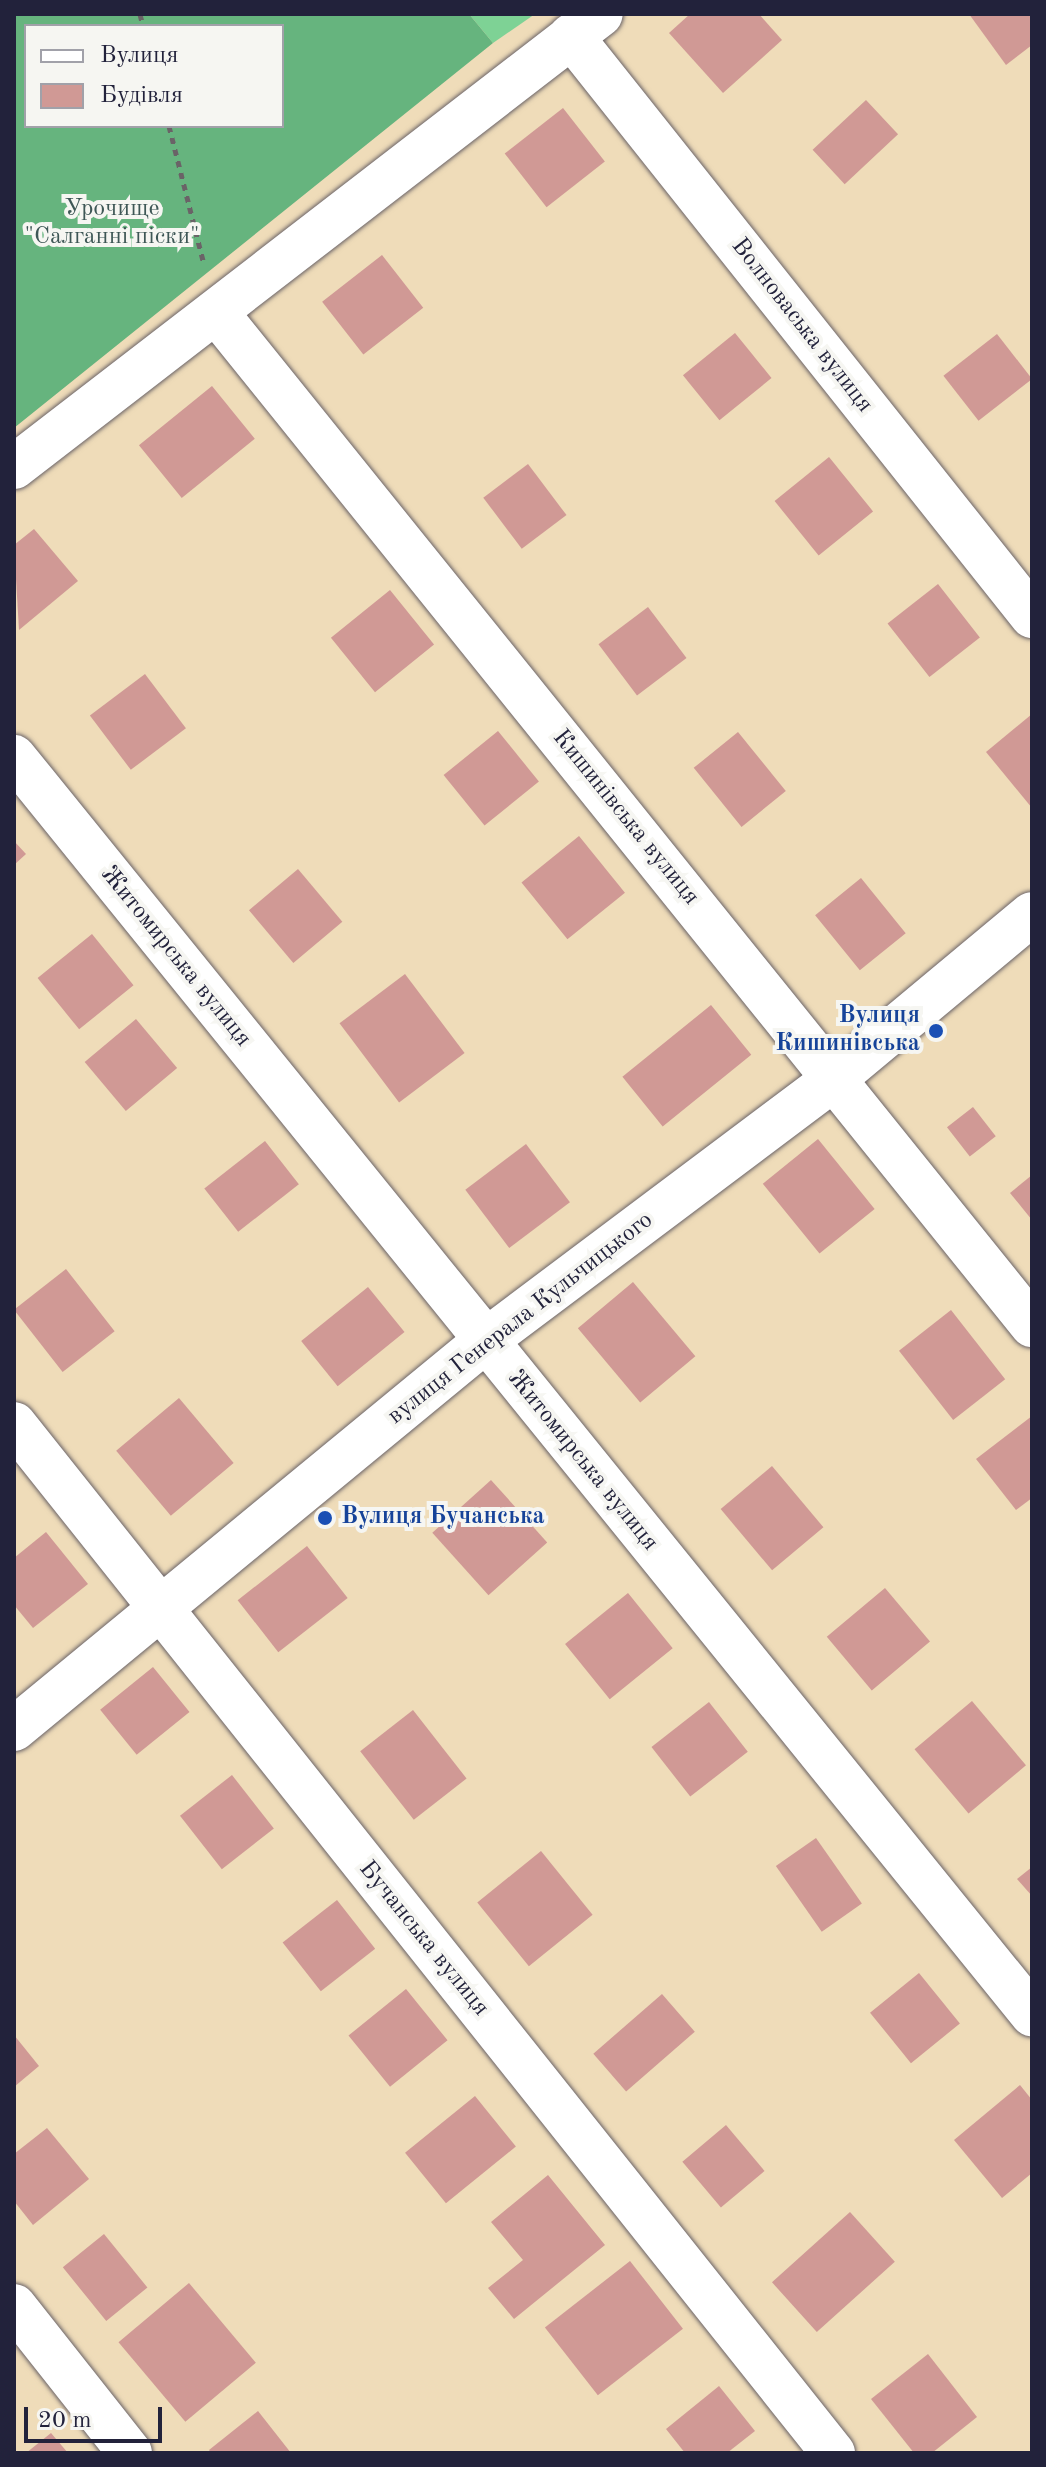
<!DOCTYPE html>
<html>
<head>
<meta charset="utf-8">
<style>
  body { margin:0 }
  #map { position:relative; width:1046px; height:2467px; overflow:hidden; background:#efdcb9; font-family:"Old Standard TT",serif }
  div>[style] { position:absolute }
  .green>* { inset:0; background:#7ed295 }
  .forest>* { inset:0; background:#66b47e }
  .building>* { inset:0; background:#d09995; transform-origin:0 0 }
  .path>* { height:5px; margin-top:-2.5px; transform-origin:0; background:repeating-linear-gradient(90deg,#6a6367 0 6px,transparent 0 12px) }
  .roads { filter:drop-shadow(0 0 2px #6a6367) drop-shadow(0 0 2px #6a6367) }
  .minor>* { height:44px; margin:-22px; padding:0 22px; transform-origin:22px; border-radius:22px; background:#fff }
  .dots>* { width:22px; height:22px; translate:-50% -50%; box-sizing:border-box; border:4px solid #f6f6f2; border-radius:50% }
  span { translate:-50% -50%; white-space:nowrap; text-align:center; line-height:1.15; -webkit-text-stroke:8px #f6f6f2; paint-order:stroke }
  .park-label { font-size:24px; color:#3e5756 }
  .street-label { font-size:24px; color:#22223b }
  .transit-label { font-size:24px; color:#164399; font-weight:700 }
  .right { translate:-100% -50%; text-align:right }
  .left { translate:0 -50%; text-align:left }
  .frame { position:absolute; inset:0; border:16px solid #22223b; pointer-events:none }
  .legend { position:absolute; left:24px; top:24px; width:260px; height:104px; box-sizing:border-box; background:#f6f6f2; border:2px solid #a1a1a9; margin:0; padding:10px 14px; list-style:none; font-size:24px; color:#22223b }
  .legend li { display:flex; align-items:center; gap:16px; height:40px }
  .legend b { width:40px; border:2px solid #a1a1a9 }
  .scale { position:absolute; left:24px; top:2407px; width:138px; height:36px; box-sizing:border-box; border:4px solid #22223b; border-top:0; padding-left:10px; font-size:24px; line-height:28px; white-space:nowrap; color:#22223b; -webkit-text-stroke:6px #f6f6f2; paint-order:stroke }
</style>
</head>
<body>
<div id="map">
  <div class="green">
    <i style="clip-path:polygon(469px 14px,535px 14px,493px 43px)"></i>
  </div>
  <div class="forest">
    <i style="clip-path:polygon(evenodd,14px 14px,469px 14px,493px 43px,14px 428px,14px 14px,26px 26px,282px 26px,282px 126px,26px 126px,26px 26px)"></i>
  </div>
  <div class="building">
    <i style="clip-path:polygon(690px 14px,759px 14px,782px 40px,723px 93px,669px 33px)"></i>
    <i style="clip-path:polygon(969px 14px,1032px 14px,1032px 45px,1006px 65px)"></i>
    <i style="left:866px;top:100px;width:47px;height:73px;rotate:47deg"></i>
    <i style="left:563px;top:108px;width:68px;height:74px;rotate:52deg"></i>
    <i style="left:382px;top:255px;width:67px;height:76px;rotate:52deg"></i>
    <i style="left:735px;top:333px;width:58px;height:67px;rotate:51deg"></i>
    <i style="left:997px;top:334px;width:57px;height:68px;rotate:52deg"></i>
    <i style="left:212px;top:386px;width:68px;height:94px;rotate:51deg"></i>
    <i style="left:829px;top:457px;width:70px;height:70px;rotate:51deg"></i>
    <i style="left:528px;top:464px;width:64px;height:56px;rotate:53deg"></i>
    <i style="clip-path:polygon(34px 529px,78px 581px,19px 630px,14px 545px)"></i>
    <i style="left:938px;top:584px;width:68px;height:64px;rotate:52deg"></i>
    <i style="left:390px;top:590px;width:70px;height:76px;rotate:51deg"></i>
    <i style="left:648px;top:607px;width:64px;height:62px;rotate:53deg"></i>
    <i style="left:145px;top:674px;width:68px;height:69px;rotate:53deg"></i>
    <i style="clip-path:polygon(1032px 714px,1032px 808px,986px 752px)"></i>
    <i style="left:498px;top:731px;width:65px;height:70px;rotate:51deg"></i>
    <i style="left:738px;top:732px;width:76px;height:57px;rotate:51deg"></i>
    <i style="left:579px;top:836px;width:73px;height:74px;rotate:51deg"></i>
    <i style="clip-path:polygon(14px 841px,26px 854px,14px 865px)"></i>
    <i style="left:298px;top:869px;width:69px;height:64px;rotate:50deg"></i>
    <i style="left:861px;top:878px;width:71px;height:59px;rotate:51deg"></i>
    <i style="left:92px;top:934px;width:66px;height:70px;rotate:51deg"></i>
    <i style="left:405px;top:974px;width:99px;height:82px;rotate:53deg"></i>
    <i style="left:711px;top:1005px;width:64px;height:114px;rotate:51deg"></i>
    <i style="left:136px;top:1019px;width:64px;height:67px;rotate:50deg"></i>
    <i style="left:973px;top:1107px;width:37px;height:33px;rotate:52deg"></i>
    <i style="left:818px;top:1139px;width:90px;height:71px;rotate:51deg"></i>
    <i style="left:265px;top:1141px;width:55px;height:77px;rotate:52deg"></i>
    <i style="left:526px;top:1144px;width:73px;height:76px;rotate:53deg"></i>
    <i style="clip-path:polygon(1032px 1175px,1032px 1220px,1010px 1193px)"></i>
    <i style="left:66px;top:1269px;width:79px;height:66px;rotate:52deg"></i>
    <i style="left:633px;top:1282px;width:97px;height:72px;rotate:50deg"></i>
    <i style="left:368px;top:1287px;width:58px;height:86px;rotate:51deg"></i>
    <i style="left:951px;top:1310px;width:88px;height:66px;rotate:52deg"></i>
    <i style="left:179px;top:1398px;width:85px;height:82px;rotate:50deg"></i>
    <i style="clip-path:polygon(1032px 1416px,1032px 1498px,1016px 1510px,976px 1459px)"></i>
    <i style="left:772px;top:1466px;width:80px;height:67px;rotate:50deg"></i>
    <i style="left:491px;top:1480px;width:84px;height:79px;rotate:48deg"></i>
    <i style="clip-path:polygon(46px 1532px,88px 1584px,33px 1628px,14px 1605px,14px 1558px)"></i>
    <i style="left:307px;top:1546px;width:66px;height:88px;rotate:52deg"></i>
    <i style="left:885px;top:1588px;width:70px;height:76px;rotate:50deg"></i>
    <i style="left:628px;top:1593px;width:71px;height:81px;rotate:51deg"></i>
    <i style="left:153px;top:1667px;width:58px;height:68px;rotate:51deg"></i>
    <i style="left:972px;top:1701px;width:84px;height:75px;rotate:50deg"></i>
    <i style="left:709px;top:1702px;width:63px;height:73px;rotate:52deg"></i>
    <i style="left:413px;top:1710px;width:87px;height:67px;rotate:52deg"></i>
    <i style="left:232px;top:1775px;width:68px;height:66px;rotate:52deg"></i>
    <i style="left:816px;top:1838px;width:80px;height:49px;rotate:55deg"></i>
    <i style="left:541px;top:1851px;width:82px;height:82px;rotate:51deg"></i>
    <i style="clip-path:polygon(1032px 1867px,1032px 1896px,1017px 1879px)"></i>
    <i style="left:337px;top:1900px;width:62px;height:69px;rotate:52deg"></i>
    <i style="left:919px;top:1973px;width:65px;height:63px;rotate:51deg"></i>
    <i style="left:406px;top:1989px;width:66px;height:74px;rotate:51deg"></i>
    <i style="left:662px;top:1994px;width:50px;height:91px;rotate:49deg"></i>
    <i style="clip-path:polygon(14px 2035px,39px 2066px,14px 2087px)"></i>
    <i style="clip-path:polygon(1020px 2085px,1032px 2100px,1032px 2173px,1002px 2198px,954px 2140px)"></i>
    <i style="left:475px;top:2096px;width:65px;height:90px;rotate:51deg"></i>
    <i style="left:726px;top:2125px;width:60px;height:57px;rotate:50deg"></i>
    <i style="clip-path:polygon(47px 2128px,89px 2179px,33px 2225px,14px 2201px,14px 2154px)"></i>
    <i style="clip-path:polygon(548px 2175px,605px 2245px,514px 2319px,488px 2288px,523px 2260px,491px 2222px)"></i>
    <i style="left:850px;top:2212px;width:67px;height:105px;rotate:48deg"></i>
    <i style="left:104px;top:2234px;width:69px;height:53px;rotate:51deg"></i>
    <i style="left:630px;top:2261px;width:86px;height:108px;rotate:52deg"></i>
    <i style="left:189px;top:2283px;width:104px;height:92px;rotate:50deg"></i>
    <i style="clip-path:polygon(928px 2354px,977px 2417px,932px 2453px,914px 2453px,871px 2399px)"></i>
    <i style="clip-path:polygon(719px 2386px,755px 2431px,727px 2453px,685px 2453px,666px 2429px)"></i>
    <i style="clip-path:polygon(258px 2411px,291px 2453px,211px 2453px,209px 2450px)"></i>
    <i style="clip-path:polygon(51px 2433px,68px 2453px,26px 2453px)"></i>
  </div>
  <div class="path">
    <i style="left:140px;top:14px;width:12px;rotate:76deg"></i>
    <i style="left:169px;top:126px;width:142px;rotate:75.8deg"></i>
  </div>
  <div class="roads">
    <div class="minor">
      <i style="left:571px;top:36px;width:741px;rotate:51.52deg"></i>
      <i style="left:216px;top:312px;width:1301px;rotate:51.15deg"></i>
      <i style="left:14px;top:467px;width:741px;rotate:-37.66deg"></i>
      <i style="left:14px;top:757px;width:1618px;rotate:51deg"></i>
      <i style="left:14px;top:1424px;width:1315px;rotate:51.48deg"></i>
      <i style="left:14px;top:1729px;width:610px;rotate:-39.48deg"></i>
      <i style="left:485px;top:1341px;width:438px;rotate:-36.9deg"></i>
      <i style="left:835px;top:1078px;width:256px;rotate:-39.8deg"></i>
      <i style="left:14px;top:2306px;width:187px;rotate:51.7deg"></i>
    </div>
  </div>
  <div class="dots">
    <i style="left:936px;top:1031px;background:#1a4fb4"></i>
    <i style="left:325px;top:1518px;background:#1a4fb4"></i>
  </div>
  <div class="park-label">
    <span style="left:112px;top:224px">Урочище<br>"Салганні піски"</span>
  </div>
  <div class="street-label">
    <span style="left:801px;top:326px;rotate:52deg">Волноваська вулиця</span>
    <span style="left:625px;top:818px;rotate:51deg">Кишинівська вулиця</span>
    <span style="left:175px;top:957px;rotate:51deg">Житомирська вулиця</span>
    <span style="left:521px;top:1319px;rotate:-38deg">вулиця Генерала Кульчицького</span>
    <span style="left:582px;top:1461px;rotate:51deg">Житомирська вулиця</span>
    <span style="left:423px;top:1939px;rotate:51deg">Бучанська вулиця</span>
  </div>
  <div class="transit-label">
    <span class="right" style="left:920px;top:1031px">Вулиця<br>Кишинівська</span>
    <span class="left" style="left:341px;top:1518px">Вулиця Бучанська</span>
  </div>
  <div class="frame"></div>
  <ul class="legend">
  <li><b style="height:10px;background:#fff"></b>Вулиця</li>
  <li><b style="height:22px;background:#d09995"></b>Будівля</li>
  </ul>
  <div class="scale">20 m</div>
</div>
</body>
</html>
